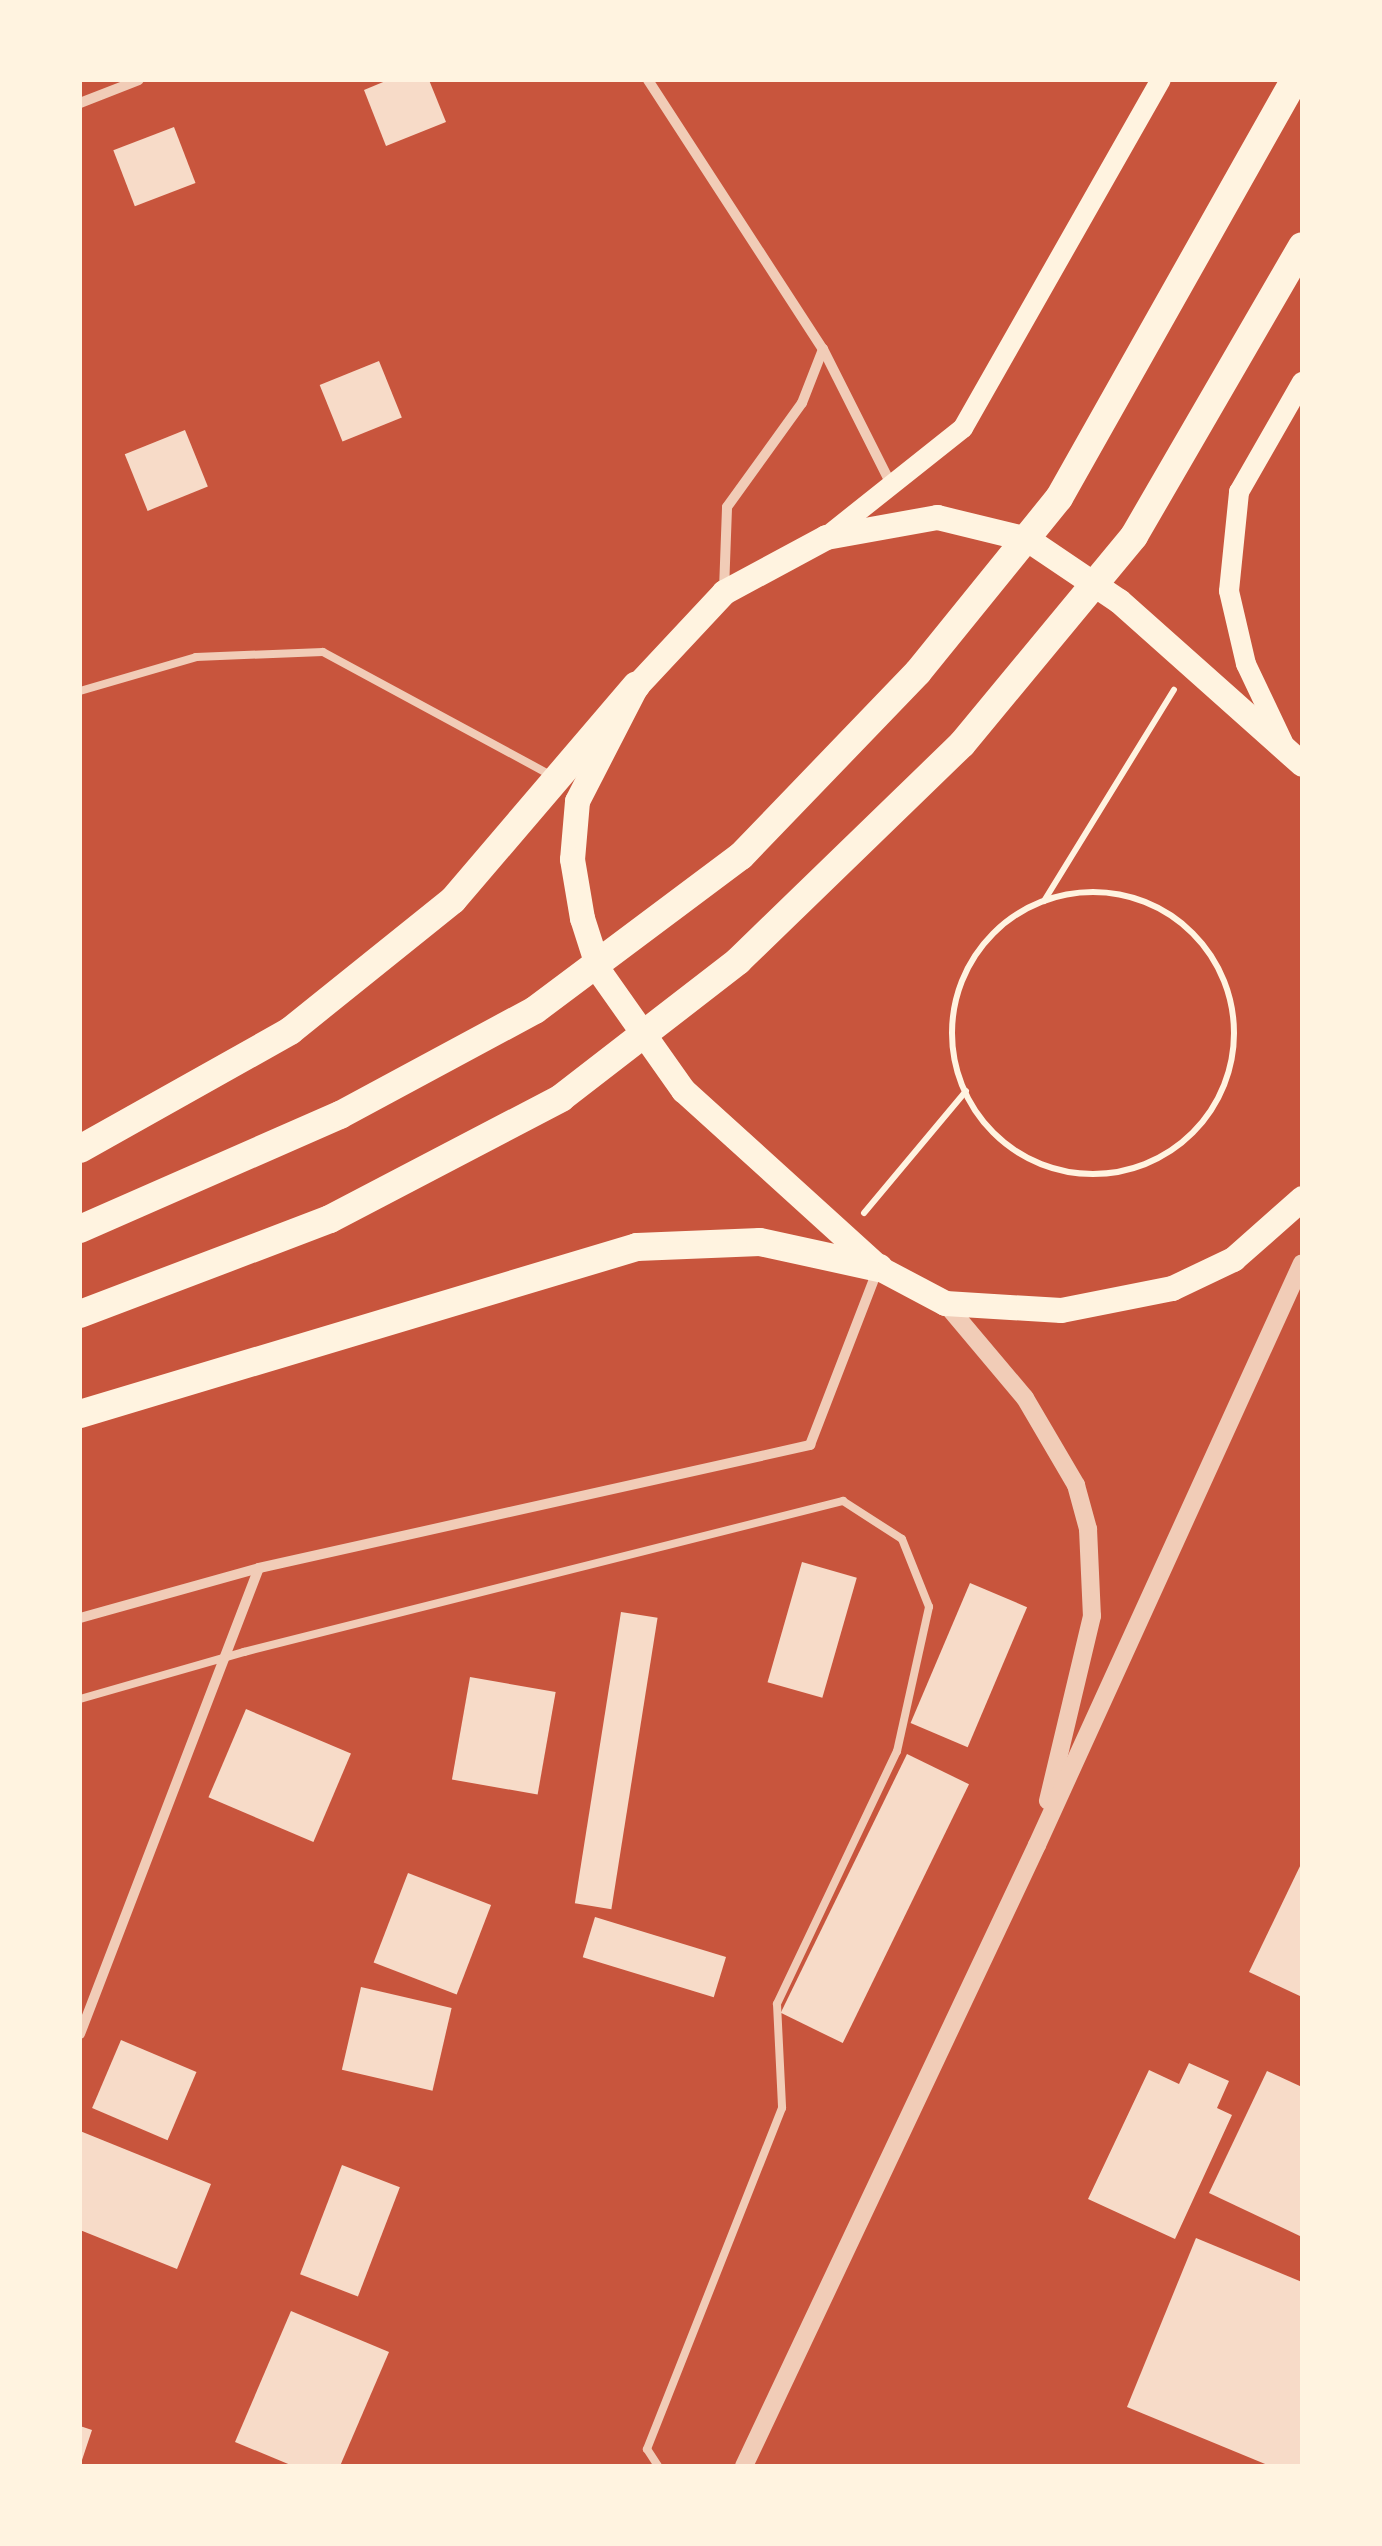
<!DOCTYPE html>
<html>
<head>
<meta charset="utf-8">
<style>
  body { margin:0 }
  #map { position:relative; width:1382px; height:2546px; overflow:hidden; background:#c8553d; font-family:"Source Sans 3",sans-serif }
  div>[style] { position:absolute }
  .building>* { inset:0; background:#f7dbc8; transform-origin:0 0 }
  .path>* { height:6px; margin:-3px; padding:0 3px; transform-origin:3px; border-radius:3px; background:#fff3e0 }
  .path>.ring { margin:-3px; padding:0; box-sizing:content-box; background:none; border:6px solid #fff3e0; border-radius:50% }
  .service>* { height:8px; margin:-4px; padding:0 4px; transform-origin:4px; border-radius:4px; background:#f1ccb7 }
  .minor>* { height:10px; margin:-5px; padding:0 5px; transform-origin:5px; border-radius:5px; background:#f1ccb7 }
  .tertiary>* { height:18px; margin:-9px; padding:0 9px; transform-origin:9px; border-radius:9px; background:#f1ccb7 }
  .secondary>* { height:20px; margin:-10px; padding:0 10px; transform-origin:10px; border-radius:10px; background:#fff3e0 }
  .primary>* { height:25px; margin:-12.5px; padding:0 12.5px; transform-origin:12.5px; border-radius:12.5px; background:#fff3e0 }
  .trunk>* { height:28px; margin:-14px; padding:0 14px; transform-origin:14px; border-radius:14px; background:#fff3e0 }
  span { translate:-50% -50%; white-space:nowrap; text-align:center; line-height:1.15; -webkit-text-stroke:10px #fff3e0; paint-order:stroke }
  .frame { position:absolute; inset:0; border:82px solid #fff3e0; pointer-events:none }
</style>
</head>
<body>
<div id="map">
  <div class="building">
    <i style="clip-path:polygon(388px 80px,429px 80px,446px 122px,386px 146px,364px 90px)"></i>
    <i style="left:174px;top:127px;width:60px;height:65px;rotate:69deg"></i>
    <i style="left:379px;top:361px;width:61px;height:64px;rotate:68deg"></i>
    <i style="left:185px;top:430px;width:61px;height:65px;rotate:68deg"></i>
    <i style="left:802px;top:1562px;width:57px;height:125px;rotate:16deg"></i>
    <i style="left:970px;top:1583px;width:62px;height:152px;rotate:23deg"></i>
    <i style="left:621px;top:1612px;width:37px;height:295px;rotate:9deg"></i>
    <i style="left:470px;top:1677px;width:87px;height:104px;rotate:10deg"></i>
    <i style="left:246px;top:1709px;width:114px;height:96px;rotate:23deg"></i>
    <i style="left:907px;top:1754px;width:69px;height:288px;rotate:26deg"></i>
    <i style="clip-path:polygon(1302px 1862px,1302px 1997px,1249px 1972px)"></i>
    <i style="left:408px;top:1873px;width:89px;height:96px;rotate:21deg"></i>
    <i style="left:595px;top:1917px;width:137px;height:42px;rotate:17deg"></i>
    <i style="left:361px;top:1987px;width:93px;height:85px;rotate:13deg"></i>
    <i style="left:121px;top:2040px;width:82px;height:74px;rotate:23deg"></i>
    <i style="clip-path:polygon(1189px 2063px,1229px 2081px,1217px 2108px,1232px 2115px,1175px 2239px,1088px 2199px,1149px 2070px,1179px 2084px)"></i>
    <i style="clip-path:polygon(1267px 2071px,1302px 2087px,1302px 2237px,1209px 2193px)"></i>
    <i style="clip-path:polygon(80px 2131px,211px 2184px,177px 2269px,80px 2230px)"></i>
    <i style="left:342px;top:2165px;width:62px;height:117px;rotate:21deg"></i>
    <i style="clip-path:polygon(1196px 2238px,1302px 2282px,1302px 2466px,1270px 2466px,1127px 2407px)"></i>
    <i style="clip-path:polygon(291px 2311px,389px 2352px,340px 2466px,293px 2466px,235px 2442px)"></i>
    <i style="clip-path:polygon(80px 2426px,92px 2430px,81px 2463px,80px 2462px)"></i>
  </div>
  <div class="path">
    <i class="ring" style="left:952px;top:892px;width:276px;height:276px"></i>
    <i style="left:1044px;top:901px;width:248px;rotate:-58.4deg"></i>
    <i style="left:864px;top:1213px;width:159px;rotate:-50.1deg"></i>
  </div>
  <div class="service">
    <i style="left:80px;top:691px;width:121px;rotate:-16.3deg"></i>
    <i style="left:196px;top:657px;width:127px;rotate:-2.3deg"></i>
    <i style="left:323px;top:652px;width:260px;rotate:28.4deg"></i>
    <i style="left:80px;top:1699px;width:171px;rotate:-16deg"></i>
    <i style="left:244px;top:1652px;width:618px;rotate:-14.15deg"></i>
    <i style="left:843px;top:1501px;width:70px;rotate:32.8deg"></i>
    <i style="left:902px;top:1539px;width:73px;rotate:68.3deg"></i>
    <i style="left:929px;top:1607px;width:148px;rotate:102.5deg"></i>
    <i style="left:897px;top:1751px;width:280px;rotate:115.4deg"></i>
    <i style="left:777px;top:2004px;width:104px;rotate:87.2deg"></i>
    <i style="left:782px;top:2108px;width:367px;rotate:111.6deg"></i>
    <i style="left:647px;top:2449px;width:20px;rotate:57deg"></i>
  </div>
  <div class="minor">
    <i style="left:648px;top:80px;width:321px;rotate:57deg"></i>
    <i style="left:823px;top:349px;width:149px;rotate:63.3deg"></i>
    <i style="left:80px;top:103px;width:63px;rotate:-21.3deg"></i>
    <i style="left:724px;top:590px;width:83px;rotate:-87.9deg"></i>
    <i style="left:727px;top:507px;width:128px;rotate:-54.2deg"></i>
    <i style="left:802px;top:403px;width:58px;rotate:-68.7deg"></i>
    <i style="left:80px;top:1618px;width:186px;rotate:-15.6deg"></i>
    <i style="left:259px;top:1568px;width:565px;rotate:-12.58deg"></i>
    <i style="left:810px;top:1445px;width:189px;rotate:-68.9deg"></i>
    <i style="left:80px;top:2034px;width:499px;rotate:-69deg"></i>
  </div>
  <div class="tertiary">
    <i style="left:945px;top:1303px;width:124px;rotate:49.9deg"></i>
    <i style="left:1025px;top:1398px;width:101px;rotate:59.6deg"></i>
    <i style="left:1076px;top:1485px;width:46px;rotate:74.7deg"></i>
    <i style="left:1088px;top:1529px;width:87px;rotate:87.4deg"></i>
    <i style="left:1092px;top:1616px;width:190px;rotate:103.4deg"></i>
    <i style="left:744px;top:2466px;width:687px;rotate:-64.74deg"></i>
    <i style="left:1037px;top:1845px;width:639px;rotate:-65.52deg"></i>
  </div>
  <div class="secondary">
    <i style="left:826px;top:537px;width:175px;rotate:-38.5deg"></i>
    <i style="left:963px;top:428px;width:400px;rotate:-60.4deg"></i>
    <i style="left:1283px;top:742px;width:86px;rotate:-115.4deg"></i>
    <i style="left:1246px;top:664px;width:75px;rotate:-103.1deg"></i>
    <i style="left:1229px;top:591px;width:100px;rotate:-84.2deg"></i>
    <i style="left:1239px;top:492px;width:127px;rotate:-60.2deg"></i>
  </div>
  <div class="primary">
    <i style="left:1302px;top:764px;width:245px;rotate:-138.3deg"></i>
    <i style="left:1119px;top:601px;width:111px;rotate:-146deg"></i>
    <i style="left:1027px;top:539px;width:93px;rotate:-166.3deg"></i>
    <i style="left:937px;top:517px;width:113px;rotate:169.8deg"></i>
    <i style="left:826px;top:537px;width:116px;rotate:151.7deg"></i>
    <i style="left:724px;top:592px;width:129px;rotate:133.1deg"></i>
    <i style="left:636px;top:686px;width:129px;rotate:117.2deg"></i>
    <i style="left:577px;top:801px;width:58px;rotate:94.9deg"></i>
    <i style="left:572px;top:859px;width:60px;rotate:80.4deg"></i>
    <i style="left:582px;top:918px;width:56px;rotate:72.2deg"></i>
    <i style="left:599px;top:971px;width:146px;rotate:54.8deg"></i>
    <i style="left:683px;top:1090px;width:265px;rotate:42.2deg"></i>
    <i style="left:879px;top:1268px;width:75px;rotate:27.9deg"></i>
    <i style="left:945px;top:1303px;width:116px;rotate:3.5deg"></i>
    <i style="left:1061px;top:1310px;width:113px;rotate:-11.2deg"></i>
    <i style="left:1172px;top:1288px;width:68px;rotate:-25.4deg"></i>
    <i style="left:1233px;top:1259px;width:92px;rotate:-41.5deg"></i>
  </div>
  <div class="trunk">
    <i style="left:80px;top:1149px;width:241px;rotate:-29.3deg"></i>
    <i style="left:290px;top:1031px;width:209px;rotate:-38.8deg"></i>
    <i style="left:453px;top:900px;width:282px;rotate:-49.5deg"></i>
    <i style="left:80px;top:1229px;width:284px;rotate:-23.7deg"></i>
    <i style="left:340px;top:1115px;width:221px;rotate:-28.3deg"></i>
    <i style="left:535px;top:1010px;width:257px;rotate:-36.8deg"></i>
    <i style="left:741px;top:856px;width:255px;rotate:-46.1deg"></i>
    <i style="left:918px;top:672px;width:224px;rotate:-51deg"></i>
    <i style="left:1059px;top:498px;width:480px;rotate:-60.6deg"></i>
    <i style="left:80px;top:1314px;width:267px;rotate:-20.8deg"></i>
    <i style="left:330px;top:1219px;width:261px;rotate:-27.6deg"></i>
    <i style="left:561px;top:1098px;width:224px;rotate:-37.7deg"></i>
    <i style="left:738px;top:961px;width:312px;rotate:-44.1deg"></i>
    <i style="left:962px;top:744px;width:270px;rotate:-50.4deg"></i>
    <i style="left:1134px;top:536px;width:335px;rotate:-59.9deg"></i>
    <i style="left:80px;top:1414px;width:581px;rotate:-16.69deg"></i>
    <i style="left:637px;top:1247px;width:123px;rotate:-2.3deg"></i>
    <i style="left:760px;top:1242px;width:122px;rotate:12.3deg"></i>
  </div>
  <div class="frame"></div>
</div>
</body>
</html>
